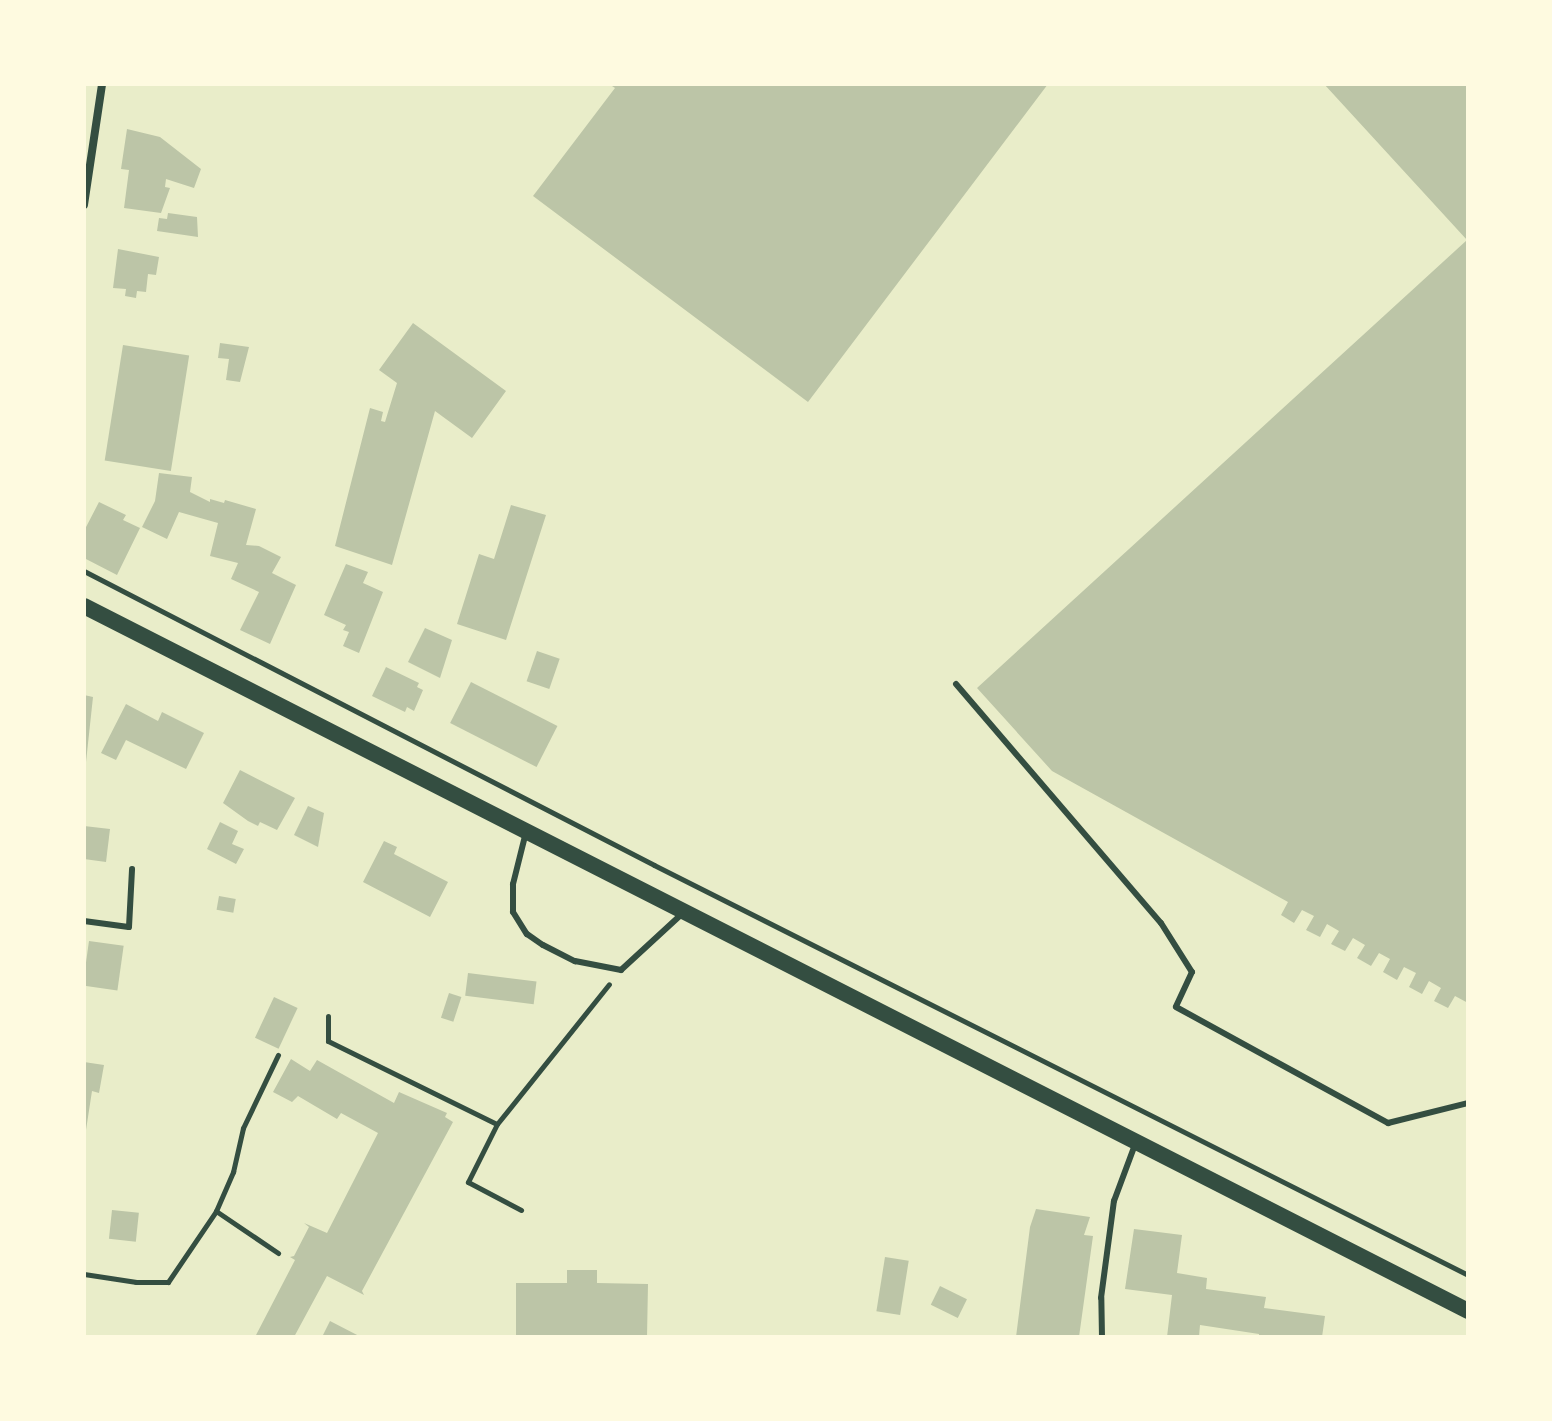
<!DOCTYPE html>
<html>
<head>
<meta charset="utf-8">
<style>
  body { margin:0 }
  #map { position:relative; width:1552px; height:1421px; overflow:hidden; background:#e9edc9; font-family:Commissioner,sans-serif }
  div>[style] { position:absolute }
  .building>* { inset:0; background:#bcc5a7; transform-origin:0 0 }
  .path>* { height:5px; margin:-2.5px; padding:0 2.5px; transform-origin:2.5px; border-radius:2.5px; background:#344e41 }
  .service>* { height:6px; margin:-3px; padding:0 3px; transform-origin:3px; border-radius:3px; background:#344e41 }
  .minor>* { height:8px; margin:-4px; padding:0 4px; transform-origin:4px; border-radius:4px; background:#344e41 }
  .secondary>* { height:16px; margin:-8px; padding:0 8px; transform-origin:8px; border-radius:8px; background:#344e41 }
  span { translate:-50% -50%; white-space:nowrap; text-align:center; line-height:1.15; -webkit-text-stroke:6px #fefae0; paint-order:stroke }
  .frame { position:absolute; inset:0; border:86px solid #fefae0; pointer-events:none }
</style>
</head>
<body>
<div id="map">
  <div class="building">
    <i style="clip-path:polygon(609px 84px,1048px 84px,808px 402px,533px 196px,615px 88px)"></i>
    <i style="clip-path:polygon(1324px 84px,1468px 84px,1468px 1003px,1455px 996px,1448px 1008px,1434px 1001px,1441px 988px,1429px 981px,1422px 994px,1409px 987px,1416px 973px,1404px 967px,1397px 980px,1383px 972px,1390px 959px,1379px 953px,1371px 966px,1357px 958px,1365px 945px,1353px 938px,1345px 951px,1331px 944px,1339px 931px,1327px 924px,1320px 937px,1306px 930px,1314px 916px,1302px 910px,1294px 923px,1281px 915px,1288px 902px,1052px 771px,977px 688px,1467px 240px)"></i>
    <i style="clip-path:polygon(127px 129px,160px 137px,201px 169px,194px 188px,166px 179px,165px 187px,170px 188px,161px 213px,124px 208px,129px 170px,121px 169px)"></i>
    <i style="clip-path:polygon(168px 213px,197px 217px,198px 237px,157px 231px,159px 218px,167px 219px)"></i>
    <i style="clip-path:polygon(118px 249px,159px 257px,156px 275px,148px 274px,146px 292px,137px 291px,136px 298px,125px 296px,126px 289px,113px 288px)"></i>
    <i style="clip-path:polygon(413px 323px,506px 391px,472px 438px,435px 411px,392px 565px,335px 546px,370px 408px,383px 412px,381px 421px,385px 422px,397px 383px,379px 370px)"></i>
    <i style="clip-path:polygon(220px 343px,249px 347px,240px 382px,226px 380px,229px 359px,218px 358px)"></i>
    <i style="left:123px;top:345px;width:67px;height:117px;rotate:9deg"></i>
    <i style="clip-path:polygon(159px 473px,192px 477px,190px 492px,210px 502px,210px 499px,224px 503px,225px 500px,256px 509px,246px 545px,259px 546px,281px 557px,272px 573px,296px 585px,270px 644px,240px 630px,259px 592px,231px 579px,238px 563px,210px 556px,218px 523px,179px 512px,167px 539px,142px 527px,155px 501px)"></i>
    <i style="clip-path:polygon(99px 502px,126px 515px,123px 520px,140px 528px,117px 575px,84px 558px,84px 531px)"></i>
    <i style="clip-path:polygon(511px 505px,546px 515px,506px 640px,457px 624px,479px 554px,494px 559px)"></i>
    <i style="clip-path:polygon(346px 564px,368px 572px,363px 583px,383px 592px,359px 653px,343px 646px,349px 632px,343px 630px,346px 625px,324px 615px)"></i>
    <i style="clip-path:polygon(425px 628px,452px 640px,440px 678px,408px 662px)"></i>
    <i style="left:537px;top:651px;width:24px;height:32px;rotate:19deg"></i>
    <i style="clip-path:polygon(386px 667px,419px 683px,417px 687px,423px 690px,414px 711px,407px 707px,405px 712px,372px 696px)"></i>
    <i style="left:471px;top:682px;width:97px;height:46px;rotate:27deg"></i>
    <i style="clip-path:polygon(84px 695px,93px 697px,86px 762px,84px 762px)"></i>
    <i style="clip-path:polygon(126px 704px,158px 721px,162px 712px,204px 733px,186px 769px,126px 740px,116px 760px,101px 753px)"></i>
    <i style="clip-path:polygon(240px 770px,295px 798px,277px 830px,260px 822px,258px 826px,248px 821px,223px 803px)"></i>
    <i style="clip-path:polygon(308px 806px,324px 813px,318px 847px,294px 835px)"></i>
    <i style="clip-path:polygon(220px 822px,238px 831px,232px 844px,244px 849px,236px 864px,207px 849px)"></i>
    <i style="clip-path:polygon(84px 826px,110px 829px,106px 862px,84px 859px)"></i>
    <i style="clip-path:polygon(384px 841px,397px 847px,394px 854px,448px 882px,430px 917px,363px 882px)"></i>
    <i style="left:219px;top:896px;width:17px;height:14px;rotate:10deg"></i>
    <i style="left:89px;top:941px;width:35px;height:45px;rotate:8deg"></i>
    <i style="left:468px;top:973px;width:69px;height:23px;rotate:7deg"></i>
    <i style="left:449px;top:993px;width:13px;height:26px;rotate:18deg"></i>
    <i style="left:274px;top:997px;width:26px;height:45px;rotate:25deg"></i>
    <i style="clip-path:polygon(291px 1059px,310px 1071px,317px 1060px,394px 1103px,399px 1092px,447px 1113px,445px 1117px,453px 1122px,362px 1291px,364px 1295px,327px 1276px,294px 1337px,255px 1337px,295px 1260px,290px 1257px,294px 1256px,309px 1227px,304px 1223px,327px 1233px,378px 1133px,341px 1113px,337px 1119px,298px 1096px,292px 1102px,273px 1092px)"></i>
    <i style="clip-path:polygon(84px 1062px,104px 1065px,99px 1093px,92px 1091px,86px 1130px)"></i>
    <i style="clip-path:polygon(1036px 1209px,1090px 1217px,1084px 1235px,1093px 1236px,1079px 1337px,1016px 1337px,1030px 1227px)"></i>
    <i style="left:112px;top:1210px;width:27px;height:29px;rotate:6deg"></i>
    <i style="clip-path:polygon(1134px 1229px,1182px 1235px,1177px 1273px,1207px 1278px,1206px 1289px,1266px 1297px,1264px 1308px,1325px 1316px,1322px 1337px,1259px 1337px,1259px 1334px,1200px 1325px,1199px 1337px,1167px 1337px,1172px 1295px,1125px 1289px)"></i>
    <i style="left:885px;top:1257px;width:24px;height:55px;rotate:9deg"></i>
    <i style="clip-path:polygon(567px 1270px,597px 1270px,597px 1283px,648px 1284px,647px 1337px,516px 1337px,516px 1283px,567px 1283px)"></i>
    <i style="left:940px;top:1286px;width:30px;height:21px;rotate:26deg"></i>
    <i style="clip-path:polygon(330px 1321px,361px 1337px,322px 1337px)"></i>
  </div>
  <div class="path">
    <i style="left:84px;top:571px;width:641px;rotate:27.28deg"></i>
    <i style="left:654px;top:865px;width:911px;rotate:26.73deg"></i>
    <i style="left:328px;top:1016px;width:25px;rotate:90deg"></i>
    <i style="left:328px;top:1041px;width:188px;rotate:26.2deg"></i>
    <i style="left:497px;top:1124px;width:65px;rotate:116.6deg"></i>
    <i style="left:468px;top:1182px;width:60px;rotate:27.8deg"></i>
    <i style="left:497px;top:1124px;width:179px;rotate:-51.3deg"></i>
    <i style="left:216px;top:1211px;width:75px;rotate:34.1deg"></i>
    <i style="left:84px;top:1274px;width:53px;rotate:8.7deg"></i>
    <i style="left:136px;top:1282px;width:32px"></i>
    <i style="left:168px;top:1282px;width:86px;rotate:-55.9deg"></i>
    <i style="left:216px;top:1211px;width:43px;rotate:-66.4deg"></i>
    <i style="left:233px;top:1172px;width:45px;rotate:-77.2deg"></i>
    <i style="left:243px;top:1128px;width:81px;rotate:-64.4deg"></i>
  </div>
  <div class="service">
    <i style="left:956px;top:684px;width:315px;rotate:49.4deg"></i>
    <i style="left:1161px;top:923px;width:58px;rotate:57.7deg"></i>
    <i style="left:1192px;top:972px;width:38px;rotate:115deg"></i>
    <i style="left:1176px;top:1007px;width:242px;rotate:28.7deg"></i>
    <i style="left:1388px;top:1123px;width:82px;rotate:-14deg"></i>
    <i style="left:526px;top:832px;width:54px;rotate:104deg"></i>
    <i style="left:513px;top:884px;width:28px;rotate:90deg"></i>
    <i style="left:513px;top:912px;width:26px;rotate:58deg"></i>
    <i style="left:527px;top:934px;width:19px;rotate:35deg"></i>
    <i style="left:543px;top:945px;width:36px;rotate:27deg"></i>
    <i style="left:575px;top:961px;width:47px;rotate:11.1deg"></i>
    <i style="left:621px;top:970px;width:83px;rotate:-42.6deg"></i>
    <i style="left:84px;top:921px;width:45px;rotate:7.6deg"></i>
    <i style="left:129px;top:927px;width:58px;rotate:-87deg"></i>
    <i style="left:1102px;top:1337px;width:39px;rotate:-91deg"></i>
    <i style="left:1101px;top:1298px;width:98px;rotate:-82.4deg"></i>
    <i style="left:1114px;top:1201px;width:63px;rotate:-69.6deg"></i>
  </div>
  <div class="minor">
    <i style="left:84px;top:205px;width:122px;rotate:-81.5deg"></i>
  </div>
  <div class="secondary">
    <i style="left:84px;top:606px;width:1553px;rotate:26.99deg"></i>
  </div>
  <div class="frame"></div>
</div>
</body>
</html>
